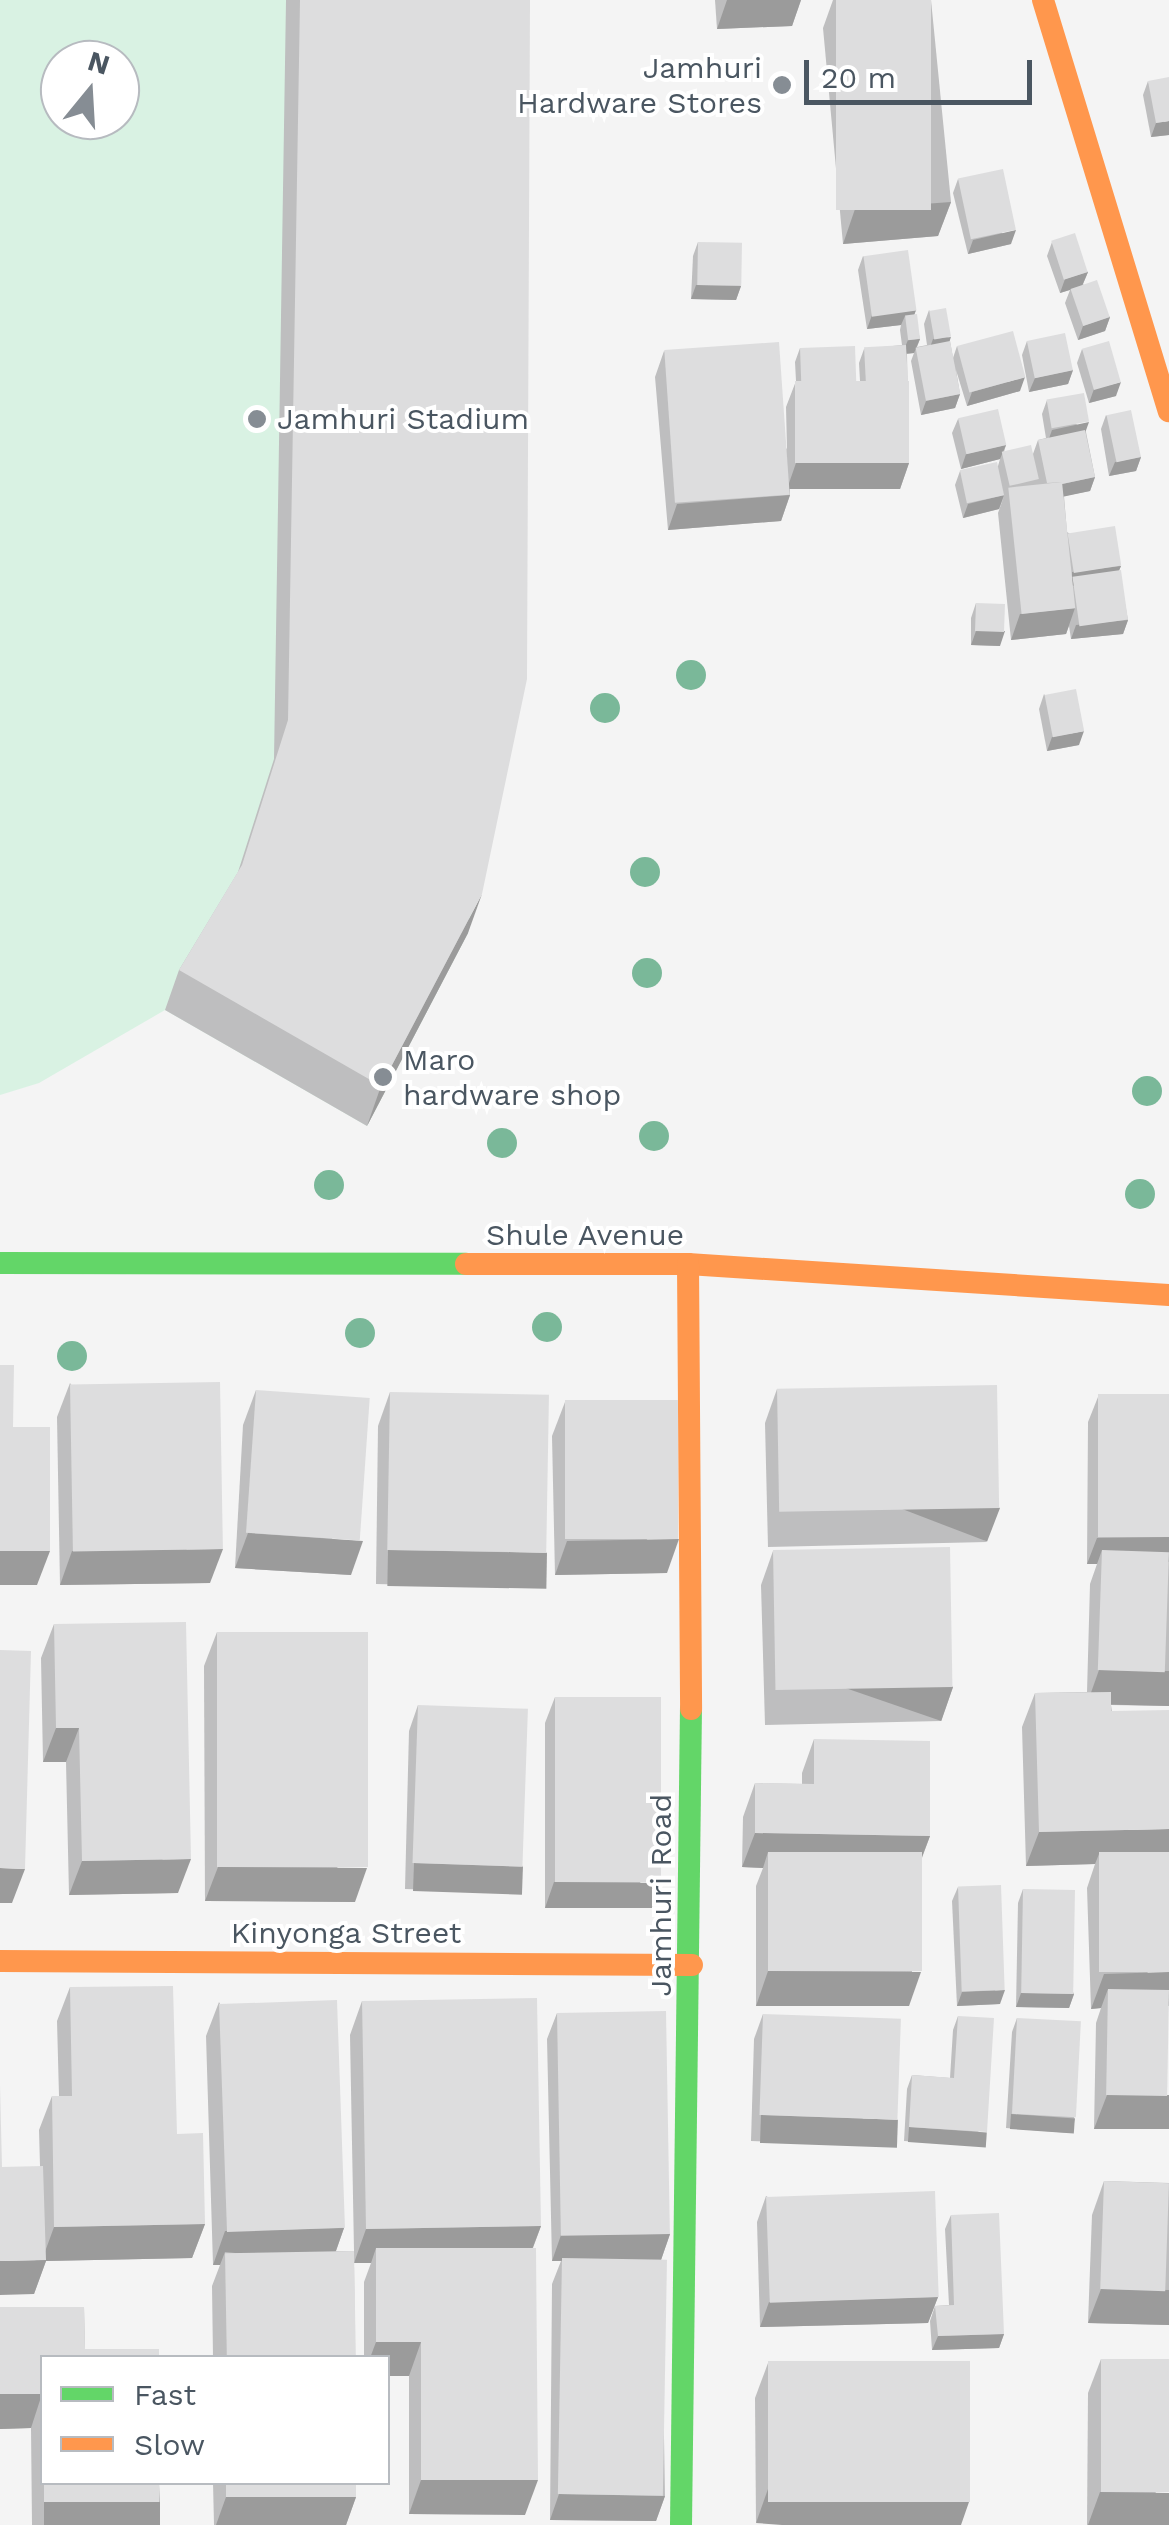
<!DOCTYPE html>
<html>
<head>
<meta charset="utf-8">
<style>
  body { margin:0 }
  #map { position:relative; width:1169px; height:2525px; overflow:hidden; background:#f4f4f4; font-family:"Work Sans",sans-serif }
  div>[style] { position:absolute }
  .green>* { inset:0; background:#d9f2e3 }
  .fast>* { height:22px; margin:-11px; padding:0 11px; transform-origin:11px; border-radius:11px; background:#63d668 }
  .slow>* { height:22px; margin:-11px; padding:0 11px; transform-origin:11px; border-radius:11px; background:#ff974d }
  .trees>* { width:30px; height:30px; margin:-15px; border-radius:50%; background:#7ab899 }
  .wall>* { inset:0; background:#bebebf }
  .shaded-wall>* { inset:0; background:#9b9b9b; transform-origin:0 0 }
  .building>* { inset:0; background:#ddddde; transform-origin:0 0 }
  .dots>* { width:28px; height:28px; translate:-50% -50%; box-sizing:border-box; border:5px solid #fff; border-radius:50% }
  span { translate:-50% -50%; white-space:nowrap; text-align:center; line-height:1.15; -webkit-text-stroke:8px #fff; paint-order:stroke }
  .poi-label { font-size:30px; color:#4a5661 }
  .right { translate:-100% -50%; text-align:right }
  .left { translate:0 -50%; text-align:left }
  .street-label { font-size:30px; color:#4a5661 }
  .legend { position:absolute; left:40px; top:2355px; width:350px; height:130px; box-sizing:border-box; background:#fff; border:2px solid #b7bbc0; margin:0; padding:12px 18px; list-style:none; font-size:30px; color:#4a5661 }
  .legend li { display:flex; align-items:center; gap:20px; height:50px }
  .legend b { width:50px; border:2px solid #b7bbc0 }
  .north { position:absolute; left:40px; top:40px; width:100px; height:100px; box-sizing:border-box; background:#fff; border:2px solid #b7bbc0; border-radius:50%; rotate:18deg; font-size:28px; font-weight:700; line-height:40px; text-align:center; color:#4a5661 }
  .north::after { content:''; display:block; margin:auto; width:35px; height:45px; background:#868d94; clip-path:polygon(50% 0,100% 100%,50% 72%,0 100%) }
  .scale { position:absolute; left:804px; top:60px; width:228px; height:45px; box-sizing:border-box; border:5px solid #4a5661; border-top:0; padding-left:12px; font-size:30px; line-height:35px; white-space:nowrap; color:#4a5661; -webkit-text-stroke:8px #fff; paint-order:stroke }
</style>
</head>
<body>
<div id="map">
  <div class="green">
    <i style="clip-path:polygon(evenodd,0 0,515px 0,512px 719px,468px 933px,367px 1126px,165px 1010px,39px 1083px,0 1095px,0 0,60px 60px,120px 60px,120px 120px,60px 120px,60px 60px)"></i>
  </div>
  <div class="fast">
    <i style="left:0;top:1263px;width:466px;rotate:0.1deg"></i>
    <i style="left:681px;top:2525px;width:816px;rotate:-89.3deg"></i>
  </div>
  <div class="slow">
    <i style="left:1043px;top:0;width:430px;rotate:73deg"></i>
    <i style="left:466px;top:1264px;width:222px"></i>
    <i style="left:688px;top:1264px;width:482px;rotate:3.7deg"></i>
    <i style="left:688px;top:1264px;width:445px;rotate:89.6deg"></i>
    <i style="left:0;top:1961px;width:692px;rotate:0.33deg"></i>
  </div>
  <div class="trees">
    <i style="left:691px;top:675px"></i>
    <i style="left:605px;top:708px"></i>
    <i style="left:645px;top:872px"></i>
    <i style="left:647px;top:973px"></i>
    <i style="left:1147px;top:1091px"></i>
    <i style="left:654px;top:1136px"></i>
    <i style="left:502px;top:1143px"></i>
    <i style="left:329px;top:1185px"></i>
    <i style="left:1140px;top:1194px"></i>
    <i style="left:547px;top:1327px"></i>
    <i style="left:360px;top:1333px"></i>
    <i style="left:72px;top:1356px"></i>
  </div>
  <div class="wall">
    <i style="clip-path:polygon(286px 0,530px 0,468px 933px,367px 1126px,165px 1010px,179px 970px,238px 872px,274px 759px)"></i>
    <i style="clip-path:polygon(715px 0,801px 0,792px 26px,717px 29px)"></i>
    <i style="clip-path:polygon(833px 0,931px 0,951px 202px,938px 236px,843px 244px,823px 28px)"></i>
    <i style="clip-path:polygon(1148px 81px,1169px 135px,1151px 137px,1143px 95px)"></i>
    <i style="clip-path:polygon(958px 179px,1011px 244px,968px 254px,953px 193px)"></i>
    <i style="clip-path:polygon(698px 242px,741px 286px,736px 300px,691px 299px,693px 256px)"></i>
    <i style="clip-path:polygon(1052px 242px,1088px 272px,1083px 284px,1110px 317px,1105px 331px,1078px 340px,1065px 303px,1070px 290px,1060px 293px,1047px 256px)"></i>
    <i style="clip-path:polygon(863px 256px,916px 310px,914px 315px,920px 339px,917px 347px,927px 345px,924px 324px,929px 310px,950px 341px,953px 358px,957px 346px,1020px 391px,967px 406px,956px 370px,960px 394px,955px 408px,921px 415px,911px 361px,914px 353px,907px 354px,909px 463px,900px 489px,790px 489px,790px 495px,781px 521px,668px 530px,655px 377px,664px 351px,787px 449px,786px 407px,796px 381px,795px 362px,800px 348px,856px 381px,860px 381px,859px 363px,864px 349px,902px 345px,900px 330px,901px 325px,867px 329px,858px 270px)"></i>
    <i style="clip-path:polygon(1027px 341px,1073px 370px,1068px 384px,1029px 392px,1022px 355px)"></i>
    <i style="clip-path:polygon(1082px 349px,1116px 396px,1089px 403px,1077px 363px)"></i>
    <i style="clip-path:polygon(1047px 400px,1086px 432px,1095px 477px,1090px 491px,1064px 496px,1067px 532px,1121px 566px,1119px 570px,1128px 620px,1123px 634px,1071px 639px,1069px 626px,1066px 634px,1011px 640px,998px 513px,1004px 496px,999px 509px,963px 518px,955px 485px,960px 471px,998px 466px,1000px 459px,961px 469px,952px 433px,958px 419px,1006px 445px,1004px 452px,1033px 454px,1038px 440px,1046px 438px,1042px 414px)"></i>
    <i style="clip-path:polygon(1106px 415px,1141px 457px,1136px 471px,1109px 476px,1101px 429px)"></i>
    <i style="clip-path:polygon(976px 603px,1000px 646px,971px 645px,971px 618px)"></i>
    <i style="clip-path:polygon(1044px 694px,1079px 745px,1047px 751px,1039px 709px)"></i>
    <i style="clip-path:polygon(70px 1383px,210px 1583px,60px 1585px,57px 1417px)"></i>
    <i style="clip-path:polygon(777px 1389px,987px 1542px,768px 1547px,765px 1423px)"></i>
    <i style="clip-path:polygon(256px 1390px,351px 1575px,235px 1568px,243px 1425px)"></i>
    <i style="clip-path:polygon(390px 1392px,535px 1588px,376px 1584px,378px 1426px)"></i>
    <i style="clip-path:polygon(1169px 1394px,1169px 1706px,1111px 1705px,1169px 2129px,1094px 2129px,1096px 2023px,1101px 2008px,1091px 2009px,1087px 1888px,1095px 1864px,1026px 1866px,1022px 1727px,1035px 1693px,1087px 1692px,1090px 1584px,1097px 1564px,1087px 1564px,1088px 1422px,1098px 1397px)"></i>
    <i style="clip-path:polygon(565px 1402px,667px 1573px,555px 1575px,552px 1436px)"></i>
    <i style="clip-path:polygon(773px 1551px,953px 1687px,941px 1721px,765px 1725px,761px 1585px)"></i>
    <i style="clip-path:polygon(54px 1624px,178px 1893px,69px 1895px,66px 1762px,43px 1762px,41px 1658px)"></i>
    <i style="clip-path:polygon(217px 1632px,355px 1902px,205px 1901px,204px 1666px)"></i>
    <i style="clip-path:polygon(555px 1697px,652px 1908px,545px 1908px,545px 1723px)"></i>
    <i style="clip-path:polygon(418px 1705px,523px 1867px,514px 1893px,405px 1889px,409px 1731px)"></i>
    <i style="clip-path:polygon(814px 1739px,930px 1836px,922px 1858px,909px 2006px,756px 2006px,756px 1886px,763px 1868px,742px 1867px,743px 1817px,755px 1783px,802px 1784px,802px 1773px)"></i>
    <i style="clip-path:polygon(958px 1887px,1000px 2004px,957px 2006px,952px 1901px)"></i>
    <i style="clip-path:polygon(1023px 1889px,1074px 1994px,1069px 2008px,1016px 2007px,1018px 1903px)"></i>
    <i style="clip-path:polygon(70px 1987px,177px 2134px,205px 2224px,192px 2258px,46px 2261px,34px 2294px,40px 2166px,39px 2130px,52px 2096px,59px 2096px,57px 2021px)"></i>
    <i style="clip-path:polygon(362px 2001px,541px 2226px,533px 2248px,525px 2515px,409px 2514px,409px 2376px,388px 2376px,388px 2358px,364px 2358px,364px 2282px,371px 2263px,354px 2263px,355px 2358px,213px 2358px,212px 2286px,220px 2265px,213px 2265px,206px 2036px,219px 2002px,344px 2228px,336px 2251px,354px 2251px,350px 2035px)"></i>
    <i style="clip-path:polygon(557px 2013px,670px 2234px,661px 2260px,665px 2496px,656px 2521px,550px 2520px,552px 2284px,561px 2261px,552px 2261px,547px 2039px)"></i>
    <i style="clip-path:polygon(763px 2014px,889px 2146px,751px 2141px,754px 2039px)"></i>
    <i style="clip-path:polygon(958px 2016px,981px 2146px,904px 2141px,907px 2089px,912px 2075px,950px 2078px,953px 2030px)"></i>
    <i style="clip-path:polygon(1017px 2018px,1075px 2119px,1069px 2133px,1006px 2128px,1012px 2032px)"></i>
    <i style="clip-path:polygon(1104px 2181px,1169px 2183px,1169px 2325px,1088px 2323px,1092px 2215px)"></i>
    <i style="clip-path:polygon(766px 2196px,938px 2297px,928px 2323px,760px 2327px,757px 2222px)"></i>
    <i style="clip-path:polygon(951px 2215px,1004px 2334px,999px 2348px,932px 2350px,930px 2321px,935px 2306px,949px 2305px,945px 2229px)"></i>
    <i style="clip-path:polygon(0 2307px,84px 2307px,85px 2349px,159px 2349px,159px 2358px,42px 2358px,42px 2482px,159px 2482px,160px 2502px,151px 2525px,32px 2525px,31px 2428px,0 2429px)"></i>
    <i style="clip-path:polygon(1101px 2359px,1169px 2525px,1087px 2525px,1088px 2393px)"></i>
    <i style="clip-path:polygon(970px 2361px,756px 2523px,755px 2398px,768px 2363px)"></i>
    <i style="clip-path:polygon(213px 2482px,356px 2482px,356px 2497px,346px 2525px,214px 2525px)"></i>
  </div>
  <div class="shaded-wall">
    <i style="clip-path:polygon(727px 0,801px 0,792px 26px,717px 29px)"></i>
    <i style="clip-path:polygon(1169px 121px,1169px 135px,1151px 137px,1156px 123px)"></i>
    <i style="clip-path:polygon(951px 202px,938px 236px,843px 244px,855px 209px)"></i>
    <i style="clip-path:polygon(1016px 230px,1011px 244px,968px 254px,973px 240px)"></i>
    <i style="clip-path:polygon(1088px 272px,1082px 286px,1060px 293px,1065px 279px)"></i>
    <i style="clip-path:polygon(696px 285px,741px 286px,736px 300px,691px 299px)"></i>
    <i style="clip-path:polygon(916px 310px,911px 324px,905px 316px,901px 325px,867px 329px,872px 315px)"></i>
    <i style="clip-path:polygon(1110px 317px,1105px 331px,1078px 340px,1083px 326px)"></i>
    <i style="clip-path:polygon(951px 337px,946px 351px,928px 353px,933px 339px)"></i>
    <i style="clip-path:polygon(920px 339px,914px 353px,902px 354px,908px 340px)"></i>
    <i style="clip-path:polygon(1073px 370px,1068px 384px,1029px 392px,1035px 378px)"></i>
    <i style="clip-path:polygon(1025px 377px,1020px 391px,967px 406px,972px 392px)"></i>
    <i style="clip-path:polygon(1121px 382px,1116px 396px,1089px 403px,1094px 389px)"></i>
    <i style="clip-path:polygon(960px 394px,955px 408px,921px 415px,926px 401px)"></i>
    <i style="clip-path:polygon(1089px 422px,1084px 436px,1047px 444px,1052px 430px)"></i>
    <i style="clip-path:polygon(1006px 445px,1000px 459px,961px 469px,966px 454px)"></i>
    <i style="clip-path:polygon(1141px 457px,1136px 471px,1109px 476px,1115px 462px)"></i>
    <i style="clip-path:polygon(796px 463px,909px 463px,900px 489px,787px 489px)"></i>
    <i style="clip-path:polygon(1095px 477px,1090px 491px,1043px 501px,1048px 487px)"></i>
    <i style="clip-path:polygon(790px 495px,781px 521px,668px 530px,677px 504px)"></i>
    <i style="clip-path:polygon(1004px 495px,999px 509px,963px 518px,968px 504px)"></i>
    <i style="clip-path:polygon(1121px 566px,1115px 580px,1071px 586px,1072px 572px)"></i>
    <i style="clip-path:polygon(1075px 608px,1066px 634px,1011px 640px,1020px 614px)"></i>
    <i style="clip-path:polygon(1128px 620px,1123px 634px,1071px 639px,1076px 625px)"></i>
    <i style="clip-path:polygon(976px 631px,1005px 631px,1000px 646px,971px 645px)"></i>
    <i style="clip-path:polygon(1084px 731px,1079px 745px,1047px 751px,1052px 737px)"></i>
    <i style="clip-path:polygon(482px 894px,468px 933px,367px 1126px,381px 1086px)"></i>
    <i style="left:1000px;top:1508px;width:36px;height:220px;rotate:111deg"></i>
    <i style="clip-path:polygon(248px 1533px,363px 1541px,351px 1575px,235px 1568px)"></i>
    <i style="clip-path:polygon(1169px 1537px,1169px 1562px,1102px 1550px,1097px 1564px,1087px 1564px,1097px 1538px)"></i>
    <i style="clip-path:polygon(679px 1539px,667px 1573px,555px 1575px,567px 1541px)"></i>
    <i style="clip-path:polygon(223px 1549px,210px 1583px,60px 1585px,72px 1551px)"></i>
    <i style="left:388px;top:1550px;width:159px;height:36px;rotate:1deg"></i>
    <i style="clip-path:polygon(0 1551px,50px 1551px,37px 1585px,0 1585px)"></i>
    <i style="clip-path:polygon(1099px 1670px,1169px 1671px,1169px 1706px,1087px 1704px)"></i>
    <i style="left:953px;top:1687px;width:36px;height:176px;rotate:109deg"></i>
    <i style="clip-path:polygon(56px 1728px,79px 1728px,66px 1762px,43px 1762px)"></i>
    <i style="clip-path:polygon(1169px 1829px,1169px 1863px,1099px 1854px,1095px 1864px,1026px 1866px,1039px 1832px)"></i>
    <i style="clip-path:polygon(755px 1833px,930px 1836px,917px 1870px,768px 1852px,763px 1868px,742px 1867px)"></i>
    <i style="clip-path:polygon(191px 1859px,178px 1893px,69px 1895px,82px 1861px)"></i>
    <i style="left:414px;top:1863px;width:109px;height:28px;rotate:2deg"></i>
    <i style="clip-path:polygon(218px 1867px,367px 1868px,355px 1902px,205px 1901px)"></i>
    <i style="clip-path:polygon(0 1868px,25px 1869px,12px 1903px,0 1903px)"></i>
    <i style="clip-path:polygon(554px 1882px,661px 1883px,652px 1908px,545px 1908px)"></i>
    <i style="clip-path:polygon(768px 1971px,921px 1972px,909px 2006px,756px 2006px)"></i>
    <i style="clip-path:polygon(1169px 1972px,1169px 2006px,1108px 1989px,1101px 2008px,1091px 2009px,1104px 1974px)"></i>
    <i style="clip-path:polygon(1005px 1990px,1000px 2004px,957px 2006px,962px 1992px)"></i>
    <i style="clip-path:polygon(1021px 1993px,1074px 1994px,1069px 2008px,1016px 2007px)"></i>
    <i style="clip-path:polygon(1107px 2095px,1169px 2095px,1169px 2129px,1094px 2129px)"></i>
    <i style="left:1011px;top:2114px;width:64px;height:15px;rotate:4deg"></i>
    <i style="left:761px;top:2115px;width:137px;height:28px;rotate:2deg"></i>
    <i style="left:909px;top:2127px;width:78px;height:15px;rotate:4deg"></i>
    <i style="clip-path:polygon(205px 2224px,192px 2258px,46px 2261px,34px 2294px,0 2295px,0 2261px,42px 2260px,54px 2227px)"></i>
    <i style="clip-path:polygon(541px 2226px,528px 2260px,376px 2248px,371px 2263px,354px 2263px,366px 2229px)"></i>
    <i style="clip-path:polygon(344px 2228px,332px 2262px,225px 2252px,220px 2265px,213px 2265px,225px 2231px)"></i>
    <i style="clip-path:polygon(670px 2234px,661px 2260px,552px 2261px,561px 2235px)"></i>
    <i style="clip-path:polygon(1101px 2289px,1169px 2290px,1169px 2325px,1088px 2323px)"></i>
    <i style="clip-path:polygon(938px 2297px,928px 2323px,760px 2327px,769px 2302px)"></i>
    <i style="clip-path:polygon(1004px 2334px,999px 2348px,932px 2350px,938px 2336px)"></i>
    <i style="clip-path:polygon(376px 2342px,421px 2342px,409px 2376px,388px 2376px,388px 2358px,370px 2358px)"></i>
    <i style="clip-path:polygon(0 2394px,42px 2394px,31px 2428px,0 2429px)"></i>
    <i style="clip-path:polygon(421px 2480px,538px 2480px,525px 2515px,409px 2514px)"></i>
    <i style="clip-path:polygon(768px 2489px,969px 2502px,961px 2525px,782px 2525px,756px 2523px)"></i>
    <i style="clip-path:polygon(1100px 2492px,1169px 2493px,1169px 2525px,1088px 2525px)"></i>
    <i style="clip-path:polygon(559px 2494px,665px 2496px,656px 2521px,550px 2520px)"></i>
    <i style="clip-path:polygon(226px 2497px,356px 2497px,346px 2525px,216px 2525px)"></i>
    <i style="left:44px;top:2502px;width:116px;height:24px"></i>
  </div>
  <div class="building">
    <i style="clip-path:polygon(300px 0,530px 0,527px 679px,482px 894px,381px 1086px,179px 970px,242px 865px,288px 720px)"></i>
    <i style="left:836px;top:0;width:95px;height:210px"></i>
    <i style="clip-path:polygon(1169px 77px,1169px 121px,1156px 123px,1148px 81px)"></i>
    <i style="left:1003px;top:169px;width:62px;height:46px;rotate:78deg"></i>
    <i style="left:1075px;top:233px;width:41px;height:25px;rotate:72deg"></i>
    <i style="left:698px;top:242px;width:44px;height:43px;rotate:1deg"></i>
    <i style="left:908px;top:250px;width:61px;height:45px;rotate:82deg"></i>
    <i style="left:1097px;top:280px;width:39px;height:28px;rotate:71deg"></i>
    <i style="left:946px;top:308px;width:29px;height:17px;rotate:80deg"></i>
    <i style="left:917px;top:314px;width:25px;height:12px;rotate:83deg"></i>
    <i style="left:1013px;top:331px;width:48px;height:58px;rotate:75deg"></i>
    <i style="left:1065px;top:333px;width:38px;height:39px;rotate:78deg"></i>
    <i style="left:950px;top:341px;width:54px;height:35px;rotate:79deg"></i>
    <i style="left:1109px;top:341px;width:43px;height:28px;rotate:74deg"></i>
    <i style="left:779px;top:342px;width:153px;height:115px;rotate:86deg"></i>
    <i style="left:906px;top:345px;width:36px;height:42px;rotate:87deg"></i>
    <i style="left:855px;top:346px;width:35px;height:55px;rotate:88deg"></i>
    <i style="left:795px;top:381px;width:114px;height:82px"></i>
    <i style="left:1084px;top:393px;width:29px;height:38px;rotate:80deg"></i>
    <i style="left:998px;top:409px;width:37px;height:41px;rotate:77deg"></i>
    <i style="left:1131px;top:410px;width:48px;height:25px;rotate:78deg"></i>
    <i style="clip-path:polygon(1085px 430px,1095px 477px,1062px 484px,1062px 482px,1047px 483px,1038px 440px)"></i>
    <i style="left:1031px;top:445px;width:35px;height:30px;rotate:77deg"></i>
    <i style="left:997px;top:462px;width:34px;height:38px;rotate:78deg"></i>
    <i style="left:1062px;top:482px;width:127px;height:54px;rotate:84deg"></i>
    <i style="left:1115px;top:526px;width:40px;height:48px;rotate:81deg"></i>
    <i style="left:1121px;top:570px;width:50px;height:49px;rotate:82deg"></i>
    <i style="left:976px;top:603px;width:29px;height:28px;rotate:2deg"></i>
    <i style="left:1076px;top:689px;width:43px;height:32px;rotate:79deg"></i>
    <i style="clip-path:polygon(0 1365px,14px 1365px,13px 1427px,50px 1427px,50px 1551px,0 1551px)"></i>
    <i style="left:220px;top:1382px;width:167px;height:150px;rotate:89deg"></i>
    <i style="left:997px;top:1385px;width:123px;height:220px;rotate:89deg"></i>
    <i style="left:256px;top:1390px;width:114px;height:143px;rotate:4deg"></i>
    <i style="left:390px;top:1392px;width:159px;height:158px;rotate:1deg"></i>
    <i style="left:1169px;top:1394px;width:143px;height:71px;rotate:90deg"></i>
    <i style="left:678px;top:1400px;width:139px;height:113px;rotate:90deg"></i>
    <i style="left:950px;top:1547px;width:140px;height:177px;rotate:89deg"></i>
    <i style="left:1102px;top:1550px;width:67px;height:120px;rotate:2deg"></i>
    <i style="clip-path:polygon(186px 1622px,191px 1859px,82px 1861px,79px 1728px,56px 1728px,54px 1624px)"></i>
    <i style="left:217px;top:1632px;width:151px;height:235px"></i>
    <i style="clip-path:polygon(0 1650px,31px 1651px,25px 1869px,0 1868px)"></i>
    <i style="clip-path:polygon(1111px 1692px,1111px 1711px,1169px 1710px,1169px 1829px,1039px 1832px,1035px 1693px)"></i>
    <i style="left:555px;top:1697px;width:106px;height:185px"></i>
    <i style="left:418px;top:1705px;width:110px;height:158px;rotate:2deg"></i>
    <i style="clip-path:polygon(814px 1739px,930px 1741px,930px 1836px,755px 1833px,755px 1783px,814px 1784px)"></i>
    <i style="left:768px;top:1852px;width:154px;height:119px"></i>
    <i style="left:1169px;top:1852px;width:120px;height:70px;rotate:90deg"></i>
    <i style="left:1001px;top:1885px;width:105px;height:43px;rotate:88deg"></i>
    <i style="left:1023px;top:1889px;width:52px;height:104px;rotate:1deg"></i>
    <i style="clip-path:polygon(173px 1986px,177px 2134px,203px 2133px,205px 2224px,54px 2227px,52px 2096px,72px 2096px,70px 1987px)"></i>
    <i style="left:1108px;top:1989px;width:61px;height:106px;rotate:1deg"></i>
    <i style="left:537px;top:1998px;width:228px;height:175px;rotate:89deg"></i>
    <i style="left:337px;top:2000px;width:228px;height:118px;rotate:88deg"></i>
    <i style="left:666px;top:2011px;width:223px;height:109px;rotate:89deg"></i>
    <i style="left:763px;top:2014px;width:138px;height:101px;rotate:2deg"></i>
    <i style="clip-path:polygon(958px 2016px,994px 2018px,987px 2132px,909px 2127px,912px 2075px,954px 2078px)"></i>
    <i style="left:1017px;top:2018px;width:64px;height:96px;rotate:3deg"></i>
    <i style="clip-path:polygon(0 2085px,2px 2167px,43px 2166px,46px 2260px,0 2261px)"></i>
    <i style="left:1104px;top:2181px;width:65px;height:108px;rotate:2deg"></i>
    <i style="left:935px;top:2191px;width:106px;height:169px;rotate:88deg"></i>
    <i style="clip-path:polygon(999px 2213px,1004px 2334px,938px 2336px,935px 2306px,954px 2305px,951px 2215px)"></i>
    <i style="clip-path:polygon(376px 2248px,536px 2248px,538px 2480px,421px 2480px,421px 2342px,376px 2342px)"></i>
    <i style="left:354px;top:2251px;width:107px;height:129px;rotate:89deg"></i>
    <i style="left:562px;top:2258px;width:105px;height:236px;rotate:1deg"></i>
    <i style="clip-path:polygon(0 2307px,84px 2307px,85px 2349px,159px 2349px,159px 2358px,42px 2358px,42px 2394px,0 2394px)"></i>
    <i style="left:1101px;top:2359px;width:68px;height:133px"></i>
    <i style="left:970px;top:2361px;width:141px;height:202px;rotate:90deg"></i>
    <i style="left:44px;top:2482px;width:115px;height:20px"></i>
    <i style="left:226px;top:2482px;width:130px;height:15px"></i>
  </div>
  <div class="dots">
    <i style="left:782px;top:85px;background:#868d94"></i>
    <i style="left:257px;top:419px;background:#868d94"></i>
    <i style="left:383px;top:1077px;background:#868d94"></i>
  </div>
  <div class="poi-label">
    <span class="right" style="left:762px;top:85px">Jamhuri<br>Hardware Stores</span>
    <span class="left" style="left:277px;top:419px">Jamhuri Stadium</span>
    <span class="left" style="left:403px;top:1077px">Maro<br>hardware shop</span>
  </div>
  <div class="street-label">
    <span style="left:585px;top:1235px">Shule Avenue</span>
    <span style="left:661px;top:1895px;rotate:-90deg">Jamhuri Road</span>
    <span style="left:346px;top:1933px">Kinyonga Street</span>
  </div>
  <ul class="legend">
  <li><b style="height:12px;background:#63d668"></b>Fast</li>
  <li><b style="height:12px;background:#ff974d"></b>Slow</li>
  </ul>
  <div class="north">N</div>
  <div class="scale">20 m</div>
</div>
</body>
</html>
